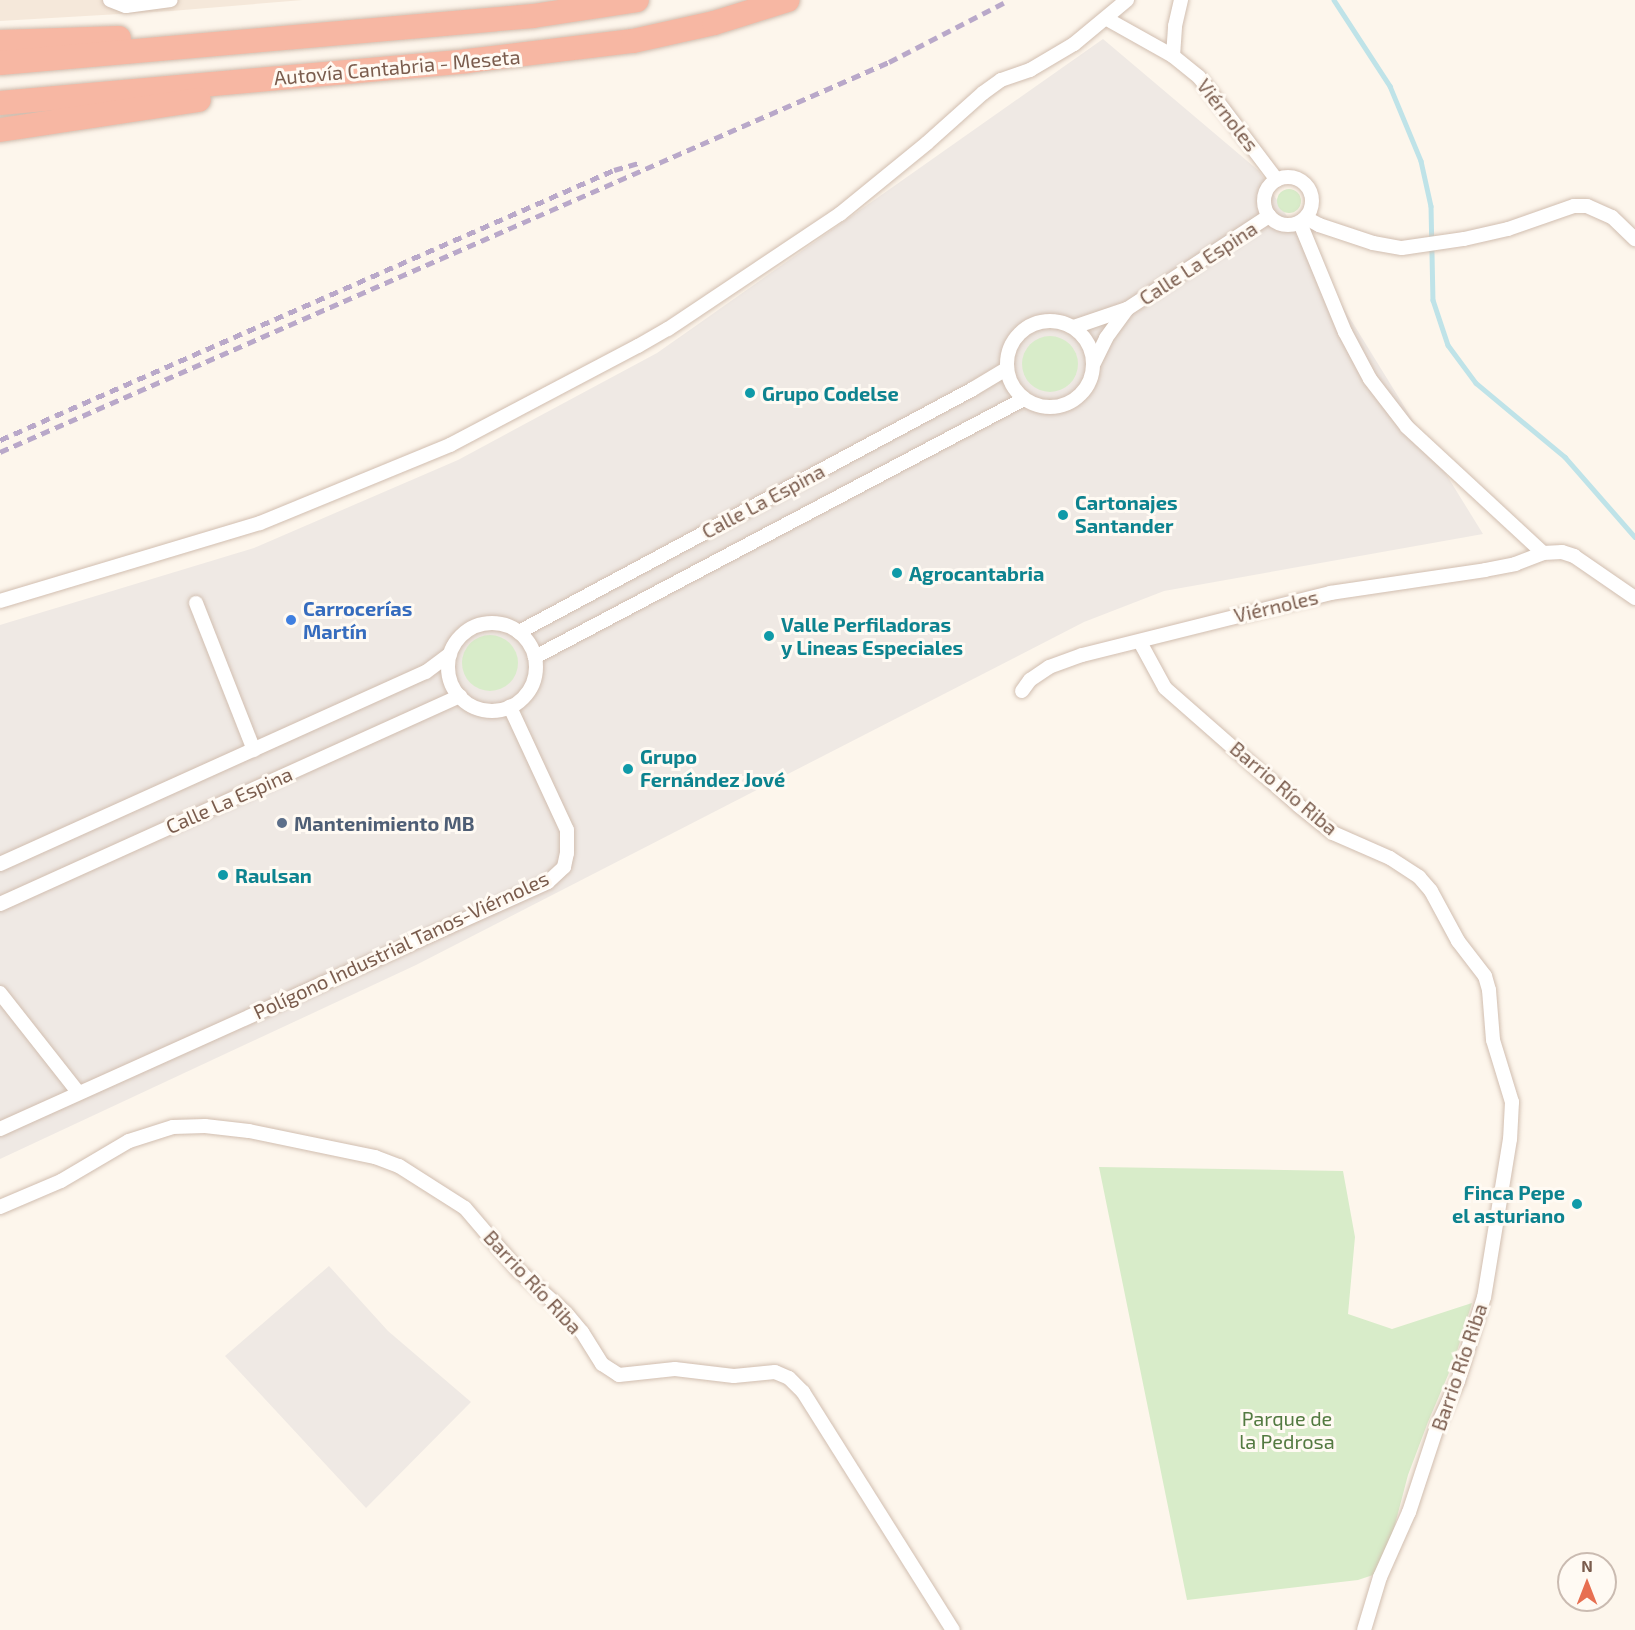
<!DOCTYPE html>
<html>
<head>
<meta charset="utf-8">
<style>
  body { margin:0 }
  #map { position:relative; width:1635px; height:1630px; overflow:hidden; background:#fdf6ec; font-family:"Exo 2",sans-serif }
  div>[style] { position:absolute }
  .residential>* { inset:0; background:#f5e8da }
  .industrial>* { inset:0; background:#efe9e4 }
  .green>* { inset:0; background:#d8ecc9 }
  .round { border-radius:50% }
  .stream>* { height:4.5px; margin:-2.25px; padding:0 2.25px; transform-origin:2.25px; border-radius:2.25px; background:#bfe3e8 }
  .roads { filter:drop-shadow(0 0 2px #d1beb0) drop-shadow(0 0 2px #d1beb0) }
  .street>* { height:14px; margin:-7px; padding:0 7px; transform-origin:7px; border-radius:7px; background:#fff }
  .street>.ring { margin:-7px; padding:0; box-sizing:content-box; background:none; border:14px solid #fff; border-radius:50% }
  .highway>* { height:24px; margin:-12px; padding:0 12px; transform-origin:12px; border-radius:12px; background:#f7b7a3 }
  .rail>* { height:4.5px; margin-top:-2.25px; transform-origin:0; background:repeating-linear-gradient(90deg,#b9a8c9 0 9px,transparent 0 15px) }
  .dots>* { width:16px; height:16px; translate:-50% -50%; box-sizing:border-box; border:3px solid #fffaf3; border-radius:50% }
  span { translate:-50% -50%; white-space:nowrap; text-align:center; line-height:1.15; -webkit-text-stroke:6px #fffaf3; paint-order:stroke }
  .street-label { font-size:20px; color:#7a5c4d }
  .culture-label { font-size:20px; color:#0d838f; font-weight:700 }
  .left { translate:0 -50%; text-align:left }
  .right { translate:-100% -50%; text-align:right }
  .shop-label { font-size:20px; color:#366cbe; font-weight:700 }
  .service-label { font-size:20px; color:#4e5e75; font-weight:700 }
  .park-label { font-size:20px; color:#537a41 }
  .north { position:absolute; left:1557px; top:1552px; width:60px; height:60px; box-sizing:border-box; background:#fffaf3; border:2px solid #cabbb1; border-radius:50%; rotate:0deg; font-size:16px; font-weight:700; line-height:24px; text-align:center; color:#7a5c4d }
  .north::after { content:''; display:block; margin:auto; width:21px; height:27px; background:#e76f51; clip-path:polygon(50% 0,100% 100%,50% 72%,0 100%) }
</style>
</head>
<body>
<div id="map">
  <div class="residential">
    <i style="clip-path:polygon(0 0,303px 0,171px 11px,0 21px)"></i>
  </div>
  <div class="industrial">
    <i style="clip-path:polygon(1103px 39px,1259px 171px,1483px 534px,1164px 591px,1084px 622px,416px 965px,0 1159px,0 625px,254px 548px,458px 460px,657px 353px)"></i>
    <i style="clip-path:polygon(329px 1266px,388px 1331px,471px 1402px,366px 1508px,225px 1356px)"></i>
  </div>
  <div class="green">
    <i class="round" style="left:1277px;top:189px;width:24px;height:24px"></i>
    <i class="round" style="left:1022px;top:336px;width:56px;height:56px"></i>
    <i class="round" style="left:462px;top:635px;width:56px;height:56px"></i>
    <i style="clip-path:polygon(1099px 1167px,1343px 1171px,1355px 1237px,1348px 1314px,1392px 1329px,1472px 1303px,1454px 1361px,1428px 1422px,1408px 1475px,1393px 1532px,1376px 1574px,1358px 1580px,1187px 1600px)"></i>
  </div>
  <div class="stream">
    <i style="left:1334px;top:0;width:103px;rotate:56.9deg"></i>
    <i style="left:1390px;top:86px;width:81px;rotate:67.5deg"></i>
    <i style="left:1421px;top:161px;width:46px;rotate:77.5deg"></i>
    <i style="left:1431px;top:206px;width:94px;rotate:88.8deg"></i>
    <i style="left:1433px;top:300px;width:47px;rotate:71.6deg"></i>
    <i style="left:1448px;top:345px;width:47px;rotate:53.6deg"></i>
    <i style="left:1476px;top:383px;width:116px;rotate:39.7deg"></i>
    <i style="left:1565px;top:457px;width:106px;rotate:48.8deg"></i>
  </div>
  <div class="roads">
    <div class="street">
      <i style="left:110px;top:0;width:17px;rotate:21deg"></i>
      <i style="left:126px;top:6px;width:45px;rotate:-7.6deg"></i>
      <i style="left:1107px;top:19px;width:76px;rotate:29.3deg"></i>
      <i style="left:1173px;top:56px;width:33px;rotate:39deg"></i>
      <i style="left:1199px;top:77px;width:129px;rotate:52.9deg"></i>
      <i style="left:1173px;top:56px;width:30px;rotate:-86deg"></i>
      <i style="left:1175px;top:26px;width:27px;rotate:-77deg"></i>
      <i class="ring" style="left:1264px;top:177px;width:34px;height:34px"></i>
      <i style="left:1306px;top:218px;width:15px;rotate:28deg"></i>
      <i style="left:1319px;top:225px;width:57px;rotate:18.4deg"></i>
      <i style="left:1373px;top:243px;width:29px;rotate:10deg"></i>
      <i style="left:1402px;top:248px;width:63px;rotate:-8.3deg"></i>
      <i style="left:1464px;top:239px;width:45px;rotate:-12.8deg"></i>
      <i style="left:1508px;top:229px;width:70px;rotate:-19.2deg"></i>
      <i style="left:1574px;top:206px;width:13px"></i>
      <i style="left:1587px;top:206px;width:27px;rotate:24deg"></i>
      <i style="left:1612px;top:217px;width:32px;rotate:44deg"></i>
      <i style="left:1300px;top:223px;width:118px;rotate:67.6deg"></i>
      <i style="left:1345px;top:332px;width:53px;rotate:62deg"></i>
      <i style="left:1370px;top:379px;width:61px;rotate:52.4deg"></i>
      <i style="left:1407px;top:427px;width:185px;rotate:42.8deg"></i>
      <i class="ring" style="left:1007px;top:321px;width:72px;height:72px"></i>
      <i style="left:1074px;top:327px;width:56px;rotate:-18.8deg"></i>
      <i style="left:1127px;top:309px;width:170px;rotate:-33.2deg"></i>
      <i style="left:1094px;top:363px;width:28px;rotate:-64deg"></i>
      <i style="left:1106px;top:338px;width:36px;rotate:-54deg"></i>
      <i style="left:0;top:601px;width:271px;rotate:-16.7deg"></i>
      <i style="left:260px;top:523px;width:205px;rotate:-22.3deg"></i>
      <i style="left:450px;top:445px;width:212px;rotate:-27.8deg"></i>
      <i style="left:638px;top:346px;width:34px;rotate:-30deg"></i>
      <i style="left:668px;top:329px;width:207px;rotate:-33.8deg"></i>
      <i style="left:840px;top:214px;width:112px;rotate:-39.2deg"></i>
      <i style="left:927px;top:143px;width:75px;rotate:-41.8deg"></i>
      <i style="left:983px;top:93px;width:22px;rotate:-36deg"></i>
      <i style="left:1001px;top:80px;width:31px;rotate:-19deg"></i>
      <i style="left:1030px;top:70px;width:51px;rotate:-30.6deg"></i>
      <i style="left:1074px;top:44px;width:69px;rotate:-39.7deg"></i>
      <i style="left:196px;top:603px;width:158px;rotate:68.5deg"></i>
      <i class="ring" style="left:448px;top:623px;width:74px;height:74px"></i>
      <i style="left:519px;top:632px;width:515px;rotate:-28.16deg"></i>
      <i style="left:973px;top:389px;width:39px;rotate:-31deg"></i>
      <i style="left:1140px;top:642px;width:52px;rotate:61.5deg"></i>
      <i style="left:1165px;top:688px;width:177px;rotate:41.3deg"></i>
      <i style="left:1298px;top:805px;width:45px;rotate:38.7deg"></i>
      <i style="left:1333px;top:833px;width:62px;rotate:23.7deg"></i>
      <i style="left:1390px;top:858px;width:35px;rotate:33deg"></i>
      <i style="left:1419px;top:877px;width:18px;rotate:49deg"></i>
      <i style="left:1431px;top:891px;width:57px;rotate:61.6deg"></i>
      <i style="left:1458px;top:941px;width:44px;rotate:52.4deg"></i>
      <i style="left:1485px;top:976px;width:15px;rotate:74deg"></i>
      <i style="left:1489px;top:990px;width:50px;rotate:85.4deg"></i>
      <i style="left:1493px;top:1040px;width:65px;rotate:73deg"></i>
      <i style="left:1512px;top:1102px;width:37px;rotate:93deg"></i>
      <i style="left:1510px;top:1139px;width:160px;rotate:99.3deg"></i>
      <i style="left:1484px;top:1297px;width:88px;rotate:107.2deg"></i>
      <i style="left:1458px;top:1381px;width:47px;rotate:114.9deg"></i>
      <i style="left:1438px;top:1424px;width:93px;rotate:108.2deg"></i>
      <i style="left:1409px;top:1512px;width:71px;rotate:114deg"></i>
      <i style="left:1380px;top:1577px;width:55px;rotate:106.8deg"></i>
      <i style="left:535px;top:657px;width:553px;rotate:-27.82deg"></i>
      <i style="left:1022px;top:691px;width:14px;rotate:-54deg"></i>
      <i style="left:1030px;top:680px;width:23px;rotate:-34deg"></i>
      <i style="left:1049px;top:667px;width:35px;rotate:-20deg"></i>
      <i style="left:1082px;top:655px;width:256px;rotate:-14deg"></i>
      <i style="left:1330px;top:593px;width:157px;rotate:-8.4deg"></i>
      <i style="left:1485px;top:570px;width:31px;rotate:-11deg"></i>
      <i style="left:1515px;top:564px;width:30px;rotate:-21deg"></i>
      <i style="left:1543px;top:553px;width:19px;rotate:-3deg"></i>
      <i style="left:1562px;top:552px;width:13px;rotate:18deg"></i>
      <i style="left:1574px;top:556px;width:74px;rotate:34.5deg"></i>
      <i style="left:0;top:864px;width:467px;rotate:-24.3deg"></i>
      <i style="left:426px;top:672px;width:30px;rotate:-37deg"></i>
      <i style="left:0;top:904px;width:505px;rotate:-24.33deg"></i>
      <i style="left:0;top:993px;width:126px;rotate:51.8deg"></i>
      <i style="left:0;top:1129px;width:601px;rotate:-24.26deg"></i>
      <i style="left:548px;top:882px;width:22px;rotate:-43deg"></i>
      <i style="left:564px;top:867px;width:14px;rotate:-78deg"></i>
      <i style="left:567px;top:853px;width:23px;rotate:-90deg"></i>
      <i style="left:567px;top:830px;width:136px;rotate:-114.9deg"></i>
      <i style="left:0;top:1207px;width:66px;rotate:-23.1deg"></i>
      <i style="left:61px;top:1181px;width:79px;rotate:-30.5deg"></i>
      <i style="left:129px;top:1141px;width:46px;rotate:-17.7deg"></i>
      <i style="left:173px;top:1127px;width:32px;rotate:-2deg"></i>
      <i style="left:205px;top:1126px;width:44px;rotate:6.5deg"></i>
      <i style="left:249px;top:1131px;width:129px;rotate:11.7deg"></i>
      <i style="left:375px;top:1157px;width:26px;rotate:21deg"></i>
      <i style="left:399px;top:1166px;width:78px;rotate:32.5deg"></i>
      <i style="left:465px;top:1208px;width:82px;rotate:49.5deg"></i>
      <i style="left:518px;top:1270px;width:64px;rotate:41.9deg"></i>
      <i style="left:566px;top:1313px;width:25px;rotate:50deg"></i>
      <i style="left:582px;top:1332px;width:38px;rotate:58deg"></i>
      <i style="left:602px;top:1364px;width:20px;rotate:33deg"></i>
      <i style="left:619px;top:1375px;width:56px;rotate:-6.1deg"></i>
      <i style="left:675px;top:1369px;width:59px;rotate:6.8deg"></i>
      <i style="left:734px;top:1376px;width:41px;rotate:-5.6deg"></i>
      <i style="left:775px;top:1372px;width:15px;rotate:23deg"></i>
      <i style="left:789px;top:1378px;width:20px;rotate:45deg"></i>
      <i style="left:803px;top:1392px;width:281px;rotate:57.8deg"></i>
    </div>
    <div class="highway">
      <i style="left:0;top:42px;width:119px;rotate:-1.9deg"></i>
      <i style="left:0;top:63px;width:535px;rotate:-5.04deg"></i>
      <i style="left:533px;top:16px;width:105px;rotate:-8.7deg"></i>
      <i style="left:0;top:103px;width:469px;rotate:-5.1deg"></i>
      <i style="left:467px;top:61px;width:167px;rotate:-6.9deg"></i>
      <i style="left:633px;top:41px;width:83px;rotate:-12.5deg"></i>
      <i style="left:714px;top:23px;width:77px;rotate:-17.3deg"></i>
      <i style="left:0;top:130px;width:201px;rotate:-8.6deg"></i>
    </div>
  </div>
  <div class="rail">
    <i style="left:0;top:440px;width:671px;rotate:-23.74deg"></i>
    <i style="left:614px;top:170px;width:25px;rotate:-16deg"></i>
    <i style="left:0;top:452px;width:971px;rotate:-23.69deg"></i>
    <i style="left:889px;top:62px;width:135px;rotate:-27.3deg"></i>
  </div>
  <div class="dots">
    <i style="left:750px;top:393px;background:#0f9aa8"></i>
    <i style="left:1063px;top:515px;background:#0f9aa8"></i>
    <i style="left:897px;top:573px;background:#0f9aa8"></i>
    <i style="left:291px;top:620px;background:#3f7fe0"></i>
    <i style="left:769px;top:636px;background:#0f9aa8"></i>
    <i style="left:628px;top:769px;background:#0f9aa8"></i>
    <i style="left:282px;top:823px;background:#5c6f8a"></i>
    <i style="left:223px;top:875px;background:#0f9aa8"></i>
    <i style="left:1577px;top:1204px;background:#0f9aa8"></i>
  </div>
  <div class="street-label">
    <span style="left:397px;top:67px;rotate:-5deg">Autovía Cantabria - Meseta</span>
    <span style="left:1228px;top:115px;rotate:52deg">Viérnoles</span>
    <span style="left:1198px;top:263px;rotate:-33deg">Calle La Espina</span>
    <span style="left:763px;top:501px;rotate:-28deg">Calle La Espina</span>
    <span style="left:1276px;top:606px;rotate:-13deg">Viérnoles</span>
    <span style="left:1284px;top:788px;rotate:40deg">Barrio Río Riba</span>
    <span style="left:229px;top:800px;rotate:-24deg">Calle La Espina</span>
    <span style="left:401px;top:945px;rotate:-25deg">Polígono Industrial Tanos-Viérnoles</span>
    <span style="left:533px;top:1282px;rotate:47deg">Barrio Río Riba</span>
    <span style="left:1459px;top:1367px;rotate:-71deg">Barrio Río Riba</span>
  </div>
  <div class="culture-label">
    <span class="left" style="left:762px;top:393px">Grupo Codelse</span>
    <span class="left" style="left:1075px;top:514px">Cartonajes<br>Santander</span>
    <span class="left" style="left:909px;top:573px">Agrocantabria</span>
    <span class="left" style="left:781px;top:636px">Valle Perfiladoras<br>y Lineas Especiales</span>
    <span class="left" style="left:640px;top:768px">Grupo<br>Fernández Jové</span>
    <span class="left" style="left:235px;top:875px">Raulsan</span>
    <span class="right" style="left:1565px;top:1204px">Finca Pepe<br>el asturiano</span>
  </div>
  <div class="shop-label">
    <span class="left" style="left:303px;top:620px">Carrocerías<br>Martín</span>
  </div>
  <div class="service-label">
    <span class="left" style="left:294px;top:823px">Mantenimiento MB</span>
  </div>
  <div class="park-label">
    <span style="left:1287px;top:1430px">Parque de<br>la Pedrosa</span>
  </div>
  <div class="north">N</div>
</div>
</body>
</html>
